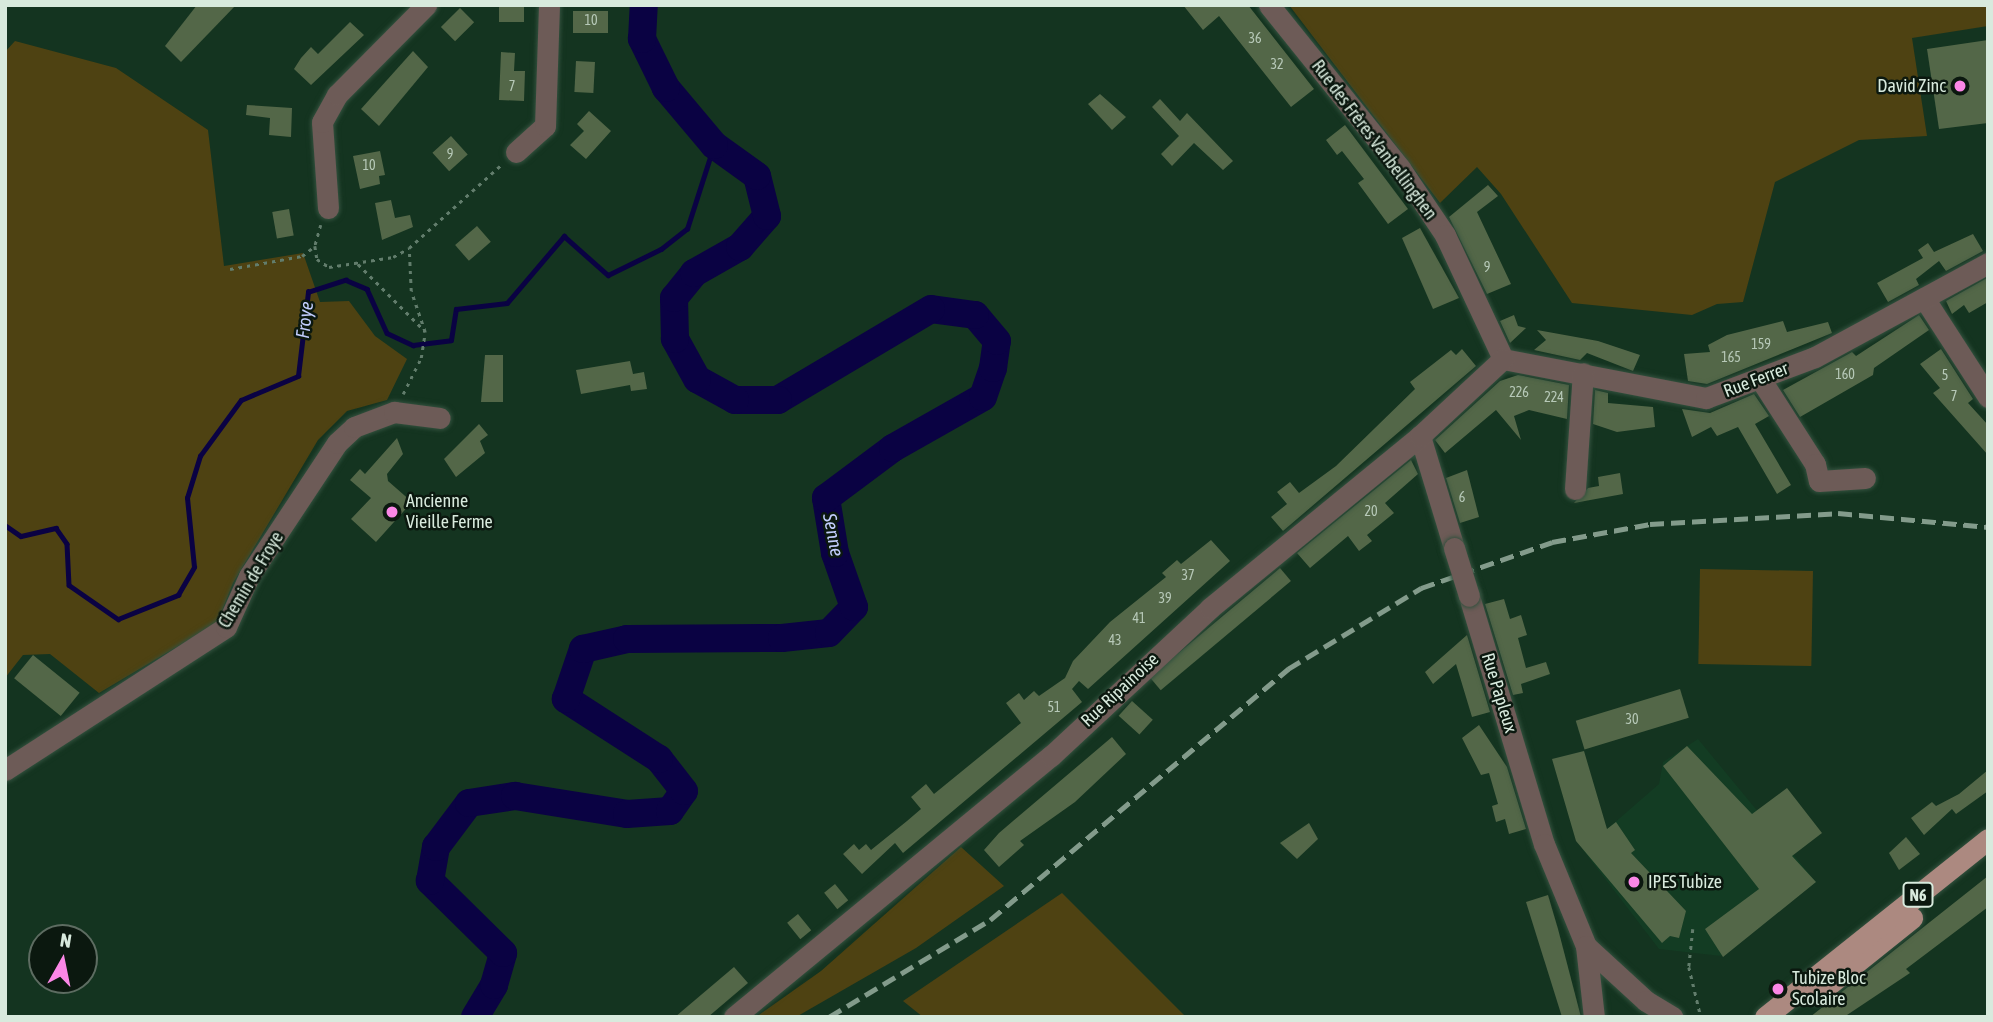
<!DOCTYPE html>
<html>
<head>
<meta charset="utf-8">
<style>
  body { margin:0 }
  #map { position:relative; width:1993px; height:1022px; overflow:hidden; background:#143420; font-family:"Asap Condensed",sans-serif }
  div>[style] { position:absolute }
  .built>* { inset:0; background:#133c23 }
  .green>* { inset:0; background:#4e4212; transform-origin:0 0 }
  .stream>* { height:4.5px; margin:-2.25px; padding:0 2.25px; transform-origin:2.25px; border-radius:2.25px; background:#0a0243 }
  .river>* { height:28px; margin:-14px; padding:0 14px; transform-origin:14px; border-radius:14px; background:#0a0243 }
  .building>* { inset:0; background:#536748; transform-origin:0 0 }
  .path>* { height:2.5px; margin-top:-1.25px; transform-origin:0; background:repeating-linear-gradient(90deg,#627d6c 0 3.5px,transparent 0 8.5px) }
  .roads { filter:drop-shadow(0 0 2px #33513e) drop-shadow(0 0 2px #33513e) }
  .minor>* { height:21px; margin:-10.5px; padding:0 10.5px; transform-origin:10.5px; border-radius:10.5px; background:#6d5b57 }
  .major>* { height:21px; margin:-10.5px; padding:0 10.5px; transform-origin:10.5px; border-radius:10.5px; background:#ac8980 }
  .rail>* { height:4.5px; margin-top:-2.25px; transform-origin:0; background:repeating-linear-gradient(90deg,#839b8b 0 14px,transparent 0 21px) }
  .bridges { filter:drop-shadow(0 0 2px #33513e) drop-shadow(0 0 2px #33513e) }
  .minor-bridge>* { height:21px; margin:-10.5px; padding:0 10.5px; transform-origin:10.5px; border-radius:10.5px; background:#6d5b57 }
  .dots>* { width:19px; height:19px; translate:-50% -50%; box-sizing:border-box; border:4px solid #0b180f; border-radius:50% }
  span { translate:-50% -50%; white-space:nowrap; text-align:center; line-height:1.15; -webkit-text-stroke:5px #0b180f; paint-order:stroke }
  .number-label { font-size:14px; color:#b7c9b8 }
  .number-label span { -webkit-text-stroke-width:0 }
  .shield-label span { padding:2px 5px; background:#0b180f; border:2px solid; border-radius:5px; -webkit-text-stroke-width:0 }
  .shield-label { font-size:16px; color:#d8eadd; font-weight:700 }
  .poi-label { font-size:18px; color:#d8eadd }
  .right { translate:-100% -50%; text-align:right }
  .left { translate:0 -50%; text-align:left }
  .street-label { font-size:18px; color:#d8eadd }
  .water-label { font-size:19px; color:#c2cdfd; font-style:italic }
  .frame { position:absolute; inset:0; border:7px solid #d8eadd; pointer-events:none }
  .north { position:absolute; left:28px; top:924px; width:70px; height:70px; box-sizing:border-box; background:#0b180f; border:2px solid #5d6c61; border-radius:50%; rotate:9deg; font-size:19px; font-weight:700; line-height:28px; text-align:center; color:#d8eadd }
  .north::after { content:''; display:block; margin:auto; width:24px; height:32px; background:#fb87e6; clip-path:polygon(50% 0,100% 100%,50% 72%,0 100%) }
</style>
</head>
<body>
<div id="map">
  <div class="built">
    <i style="clip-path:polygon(1698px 739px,1816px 882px,1721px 956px,1659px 949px,1583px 850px,1659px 784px,1663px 762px)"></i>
  </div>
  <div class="green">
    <i style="clip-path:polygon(1289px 5px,1987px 5px,1988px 26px,1912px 38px,1927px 136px,1859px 140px,1775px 182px,1743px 302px,1717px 304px,1692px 315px,1572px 303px,1501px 194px,1477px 167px,1440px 203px)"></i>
    <i style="clip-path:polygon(15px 41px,116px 68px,208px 130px,224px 266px,303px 253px,320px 302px,349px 301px,375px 336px,407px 359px,387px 400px,347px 411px,318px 440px,233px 583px,217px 623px,99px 693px,50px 654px,23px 655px,5px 678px,5px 52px)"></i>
    <i style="left:1700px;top:569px;width:113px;height:95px;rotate:1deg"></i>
    <i style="clip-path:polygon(961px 847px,1004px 886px,916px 948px,796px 1017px,756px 1017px,821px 971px)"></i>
    <i style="clip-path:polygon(1062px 893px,1186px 1017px,923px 1017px,903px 1001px)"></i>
  </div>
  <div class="stream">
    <i style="left:5px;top:525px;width:19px;rotate:35deg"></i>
    <i style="left:21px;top:536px;width:36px;rotate:-13deg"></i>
    <i style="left:56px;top:528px;width:19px;rotate:55deg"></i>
    <i style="left:67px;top:544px;width:41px;rotate:87.2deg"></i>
    <i style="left:69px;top:585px;width:60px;rotate:34.8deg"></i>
    <i style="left:118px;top:619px;width:65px;rotate:-21.8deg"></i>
    <i style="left:178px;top:595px;width:32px;rotate:-60deg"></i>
    <i style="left:194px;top:567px;width:69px;rotate:-95.8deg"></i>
    <i style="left:187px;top:498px;width:44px;rotate:-72.8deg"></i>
    <i style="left:200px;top:456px;width:69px;rotate:-53.8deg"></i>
    <i style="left:241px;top:400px;width:62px;rotate:-22.8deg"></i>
    <i style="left:298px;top:376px;width:85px;rotate:-83.2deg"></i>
    <i style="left:308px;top:292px;width:40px;rotate:-18deg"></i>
    <i style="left:346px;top:280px;width:23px;rotate:23deg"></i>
    <i style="left:367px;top:289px;width:48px;rotate:65.6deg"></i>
    <i style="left:387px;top:333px;width:29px;rotate:25deg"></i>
    <i style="left:413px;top:345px;width:38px;rotate:-7deg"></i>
    <i style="left:451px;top:340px;width:31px;rotate:-81deg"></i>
    <i style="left:456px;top:309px;width:51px;rotate:-6.7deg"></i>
    <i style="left:507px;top:303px;width:88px;rotate:-49.6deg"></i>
    <i style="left:564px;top:236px;width:59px;rotate:41.6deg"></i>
    <i style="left:608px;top:275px;width:59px;rotate:-26.1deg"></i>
    <i style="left:661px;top:249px;width:33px;rotate:-38deg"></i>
    <i style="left:687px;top:229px;width:88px;rotate:-72.2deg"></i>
  </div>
  <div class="river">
    <i style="left:475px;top:1017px;width:37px;rotate:-59deg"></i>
    <i style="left:494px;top:985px;width:33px;rotate:-74deg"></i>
    <i style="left:503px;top:953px;width:103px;rotate:-135.4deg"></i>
    <i style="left:430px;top:881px;width:35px;rotate:-80deg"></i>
    <i style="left:436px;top:847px;width:55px;rotate:-53.1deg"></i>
    <i style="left:469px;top:803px;width:47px;rotate:-8.7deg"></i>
    <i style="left:515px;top:796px;width:113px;rotate:9.1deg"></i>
    <i style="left:627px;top:814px;width:43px;rotate:-4deg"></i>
    <i style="left:670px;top:811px;width:24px;rotate:-55deg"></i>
    <i style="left:684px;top:791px;width:41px;rotate:-128deg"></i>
    <i style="left:659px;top:759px;width:111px;rotate:-147.2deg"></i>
    <i style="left:566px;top:699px;width:53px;rotate:-71.2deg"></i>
    <i style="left:583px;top:649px;width:45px;rotate:-12.8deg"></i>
    <i style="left:627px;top:639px;width:155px;rotate:-0.4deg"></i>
    <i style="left:782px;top:638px;width:47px;rotate:-6.1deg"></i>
    <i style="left:829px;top:633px;width:36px;rotate:-46deg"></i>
    <i style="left:854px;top:607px;width:57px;rotate:-109.4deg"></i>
    <i style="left:835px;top:553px;width:56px;rotate:-99.3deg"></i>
    <i style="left:826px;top:498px;width:84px;rotate:-36.7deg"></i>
    <i style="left:893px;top:448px;width:103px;rotate:-29.5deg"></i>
    <i style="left:983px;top:397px;width:31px;rotate:-71deg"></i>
    <i style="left:993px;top:368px;width:27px;rotate:-82deg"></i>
    <i style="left:997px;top:341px;width:34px;rotate:-130deg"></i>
    <i style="left:975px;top:315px;width:44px;rotate:-172.2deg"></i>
    <i style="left:931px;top:309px;width:178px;rotate:149.3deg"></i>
    <i style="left:778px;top:400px;width:43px;rotate:180deg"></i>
    <i style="left:735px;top:400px;width:43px;rotate:-151.1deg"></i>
    <i style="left:697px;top:379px;width:46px;rotate:-118.8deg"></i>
    <i style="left:675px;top:339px;width:41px;rotate:-91.4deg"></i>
    <i style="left:674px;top:298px;width:32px;rotate:-51deg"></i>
    <i style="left:694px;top:273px;width:53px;rotate:-29.5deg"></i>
    <i style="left:740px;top:247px;width:41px;rotate:-48.9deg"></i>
    <i style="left:767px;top:216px;width:41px;rotate:-104deg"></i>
    <i style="left:757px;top:176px;width:53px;rotate:-144.2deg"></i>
    <i style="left:714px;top:145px;width:75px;rotate:-130.1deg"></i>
    <i style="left:666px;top:88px;width:55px;rotate:-116.1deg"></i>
    <i style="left:642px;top:39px;width:34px;rotate:-87deg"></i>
  </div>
  <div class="building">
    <i style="clip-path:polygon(197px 5px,236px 5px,181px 62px,165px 46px)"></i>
    <i style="left:499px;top:5px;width:25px;height:17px"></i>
    <i style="clip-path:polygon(1183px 5px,1248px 5px,1314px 89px,1291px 107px,1219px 16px,1203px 30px)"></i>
    <i style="left:460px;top:8px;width:20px;height:27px;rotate:45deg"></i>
    <i style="left:573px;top:11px;width:35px;height:22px"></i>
    <i style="clip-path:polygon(350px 22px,364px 35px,311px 85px,294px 69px,301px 58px,311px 47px,318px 54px)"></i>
    <i style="clip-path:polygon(1988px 40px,1988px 123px,1939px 129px,1927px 49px)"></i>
    <i style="clip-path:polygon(413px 51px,428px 67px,379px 126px,361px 109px)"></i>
    <i style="clip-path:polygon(501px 52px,515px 53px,514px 71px,525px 71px,524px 101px,499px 100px)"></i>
    <i style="left:576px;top:61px;width:19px;height:31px;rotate:3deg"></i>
    <i style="clip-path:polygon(1100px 94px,1126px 117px,1112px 130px,1088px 104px)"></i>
    <i style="clip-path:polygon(1160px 99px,1180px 121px,1187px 113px,1233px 161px,1223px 170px,1194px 143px,1172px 166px,1161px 154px,1179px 136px,1152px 107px)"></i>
    <i style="clip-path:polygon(247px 105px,292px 108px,291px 137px,269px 135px,270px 118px,246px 115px)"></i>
    <i style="clip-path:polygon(589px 111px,611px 131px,586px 159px,570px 145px,584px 131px,577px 124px)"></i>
    <i style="clip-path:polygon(1345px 125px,1408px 209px,1388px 224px,1358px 183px,1364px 179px,1342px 151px,1337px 155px,1326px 140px)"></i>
    <i style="left:451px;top:136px;width:25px;height:25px;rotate:48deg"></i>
    <i style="clip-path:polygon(380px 151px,385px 175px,379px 176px,380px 184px,360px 189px,353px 156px)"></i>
    <i style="clip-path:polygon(1488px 185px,1498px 196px,1477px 212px,1511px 284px,1487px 294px,1449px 217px)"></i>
    <i style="clip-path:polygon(391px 200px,395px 218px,410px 215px,413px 227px,382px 240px,375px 203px)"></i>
    <i style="left:289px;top:209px;width:27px;height:17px;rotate:80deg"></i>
    <i style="left:477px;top:226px;width:21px;height:29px;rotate:49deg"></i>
    <i style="clip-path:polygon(1420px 228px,1459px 298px,1433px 309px,1402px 238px)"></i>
    <i style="clip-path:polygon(1973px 234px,1983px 251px,1946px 271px,1939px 261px,1916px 279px,1919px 285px,1888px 302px,1877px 283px,1923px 258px,1918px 250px,1928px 243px,1934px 252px)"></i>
    <i style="clip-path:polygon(1987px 278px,1988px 302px,1969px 313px,1964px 305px,1952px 314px,1946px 301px)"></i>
    <i style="clip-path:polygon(1514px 315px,1518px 326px,1526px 328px,1510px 343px,1500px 321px)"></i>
    <i style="clip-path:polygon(1919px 315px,1929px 330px,1874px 368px,1873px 375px,1800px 417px,1783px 390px,1852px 352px,1856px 356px)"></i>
    <i style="clip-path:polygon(1783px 321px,1787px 332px,1828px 322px,1832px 333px,1707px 384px,1688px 381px,1684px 354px,1710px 352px,1708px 345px,1727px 335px)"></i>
    <i style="clip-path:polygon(1537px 330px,1598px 341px,1640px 355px,1633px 371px,1587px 353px,1580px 360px,1534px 350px,1546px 340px)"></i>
    <i style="clip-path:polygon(1462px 349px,1476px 366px,1283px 531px,1271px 517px,1287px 504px,1277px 492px,1290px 482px,1299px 493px,1336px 466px,1415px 389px,1410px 382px,1451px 350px,1456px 355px)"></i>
    <i style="clip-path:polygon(1941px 349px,1973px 399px,1968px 403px,1988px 425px,1988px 455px,1933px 393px,1940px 388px,1920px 364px)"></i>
    <i style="clip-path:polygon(485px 355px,503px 355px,503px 402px,481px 402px)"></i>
    <i style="clip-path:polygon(630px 361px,633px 374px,644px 372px,647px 389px,631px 391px,630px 385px,581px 394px,576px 370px)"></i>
    <i style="clip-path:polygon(1518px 375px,1569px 385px,1567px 419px,1529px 410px,1514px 416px,1521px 440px,1496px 410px,1445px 453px,1435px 440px,1500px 381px)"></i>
    <i style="clip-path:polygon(1595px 390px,1608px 393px,1608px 403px,1653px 407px,1655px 427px,1617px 432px,1593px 424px)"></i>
    <i style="clip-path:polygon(1754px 394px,1769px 416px,1755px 424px,1791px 485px,1777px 494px,1738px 427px,1717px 436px,1711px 427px,1692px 437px,1682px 409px,1710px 413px)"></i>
    <i style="clip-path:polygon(479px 424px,488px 435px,480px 441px,485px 453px,456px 477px,444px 459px)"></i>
    <i style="clip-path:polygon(397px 438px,403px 454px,387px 474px,388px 481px,412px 502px,376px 542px,351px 519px,371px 498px,350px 480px,360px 469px,365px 474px)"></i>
    <i style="clip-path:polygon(1411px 460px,1418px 474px,1385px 503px,1394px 513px,1367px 535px,1372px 541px,1359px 551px,1348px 536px,1310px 568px,1297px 553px)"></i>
    <i style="clip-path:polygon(1467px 470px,1479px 517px,1460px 523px,1446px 478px)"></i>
    <i style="clip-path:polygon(1620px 473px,1623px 494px,1574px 503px,1588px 488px,1599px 486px,1598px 477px)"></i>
    <i style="clip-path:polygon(1211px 540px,1230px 561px,1088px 689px,1079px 681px,1072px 689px,1082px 702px,903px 853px,895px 843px,862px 874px,843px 854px,854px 844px,859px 850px,866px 844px,871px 850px,907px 821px,921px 809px,911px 797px,926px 784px,934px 794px,1021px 723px,1006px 703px,1019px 693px,1024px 700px,1034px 691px,1039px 696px,1065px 678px,1073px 661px,1110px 622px,1166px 577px,1162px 573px,1177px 560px,1181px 564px)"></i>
    <i style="left:1280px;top:568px;width:17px;height:170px;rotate:50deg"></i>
    <i style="clip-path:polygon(1504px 599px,1510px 619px,1521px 615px,1527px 635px,1518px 638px,1526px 668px,1546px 662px,1550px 674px,1521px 684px,1523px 693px,1513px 695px,1485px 604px)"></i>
    <i style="clip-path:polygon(1467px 635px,1490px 712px,1472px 717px,1456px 664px,1433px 684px,1425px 672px)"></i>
    <i style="left:33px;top:655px;width:60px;height:30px;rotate:39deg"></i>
    <i style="left:1680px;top:689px;width:30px;height:109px;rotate:73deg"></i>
    <i style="left:1132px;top:701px;width:28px;height:20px;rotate:42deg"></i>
    <i style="clip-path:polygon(1479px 725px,1507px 767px,1526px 829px,1509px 834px,1505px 819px,1496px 822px,1492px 806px,1498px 804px,1489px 773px,1481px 775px,1462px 738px)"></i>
    <i style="clip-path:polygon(1112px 737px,1126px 754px,1075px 802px,1020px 841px,1024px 845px,999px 867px,984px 850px,999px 833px)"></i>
    <i style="clip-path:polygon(1687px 746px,1752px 814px,1787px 788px,1822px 833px,1792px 856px,1816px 882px,1723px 957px,1705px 929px,1759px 889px,1663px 766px)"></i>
    <i style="clip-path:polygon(1584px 751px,1607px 829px,1616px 822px,1635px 850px,1631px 853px,1686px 911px,1679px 938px,1670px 936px,1662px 943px,1576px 841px,1552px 759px)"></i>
    <i style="clip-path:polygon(1988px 770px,1988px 791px,1956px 814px,1952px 809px,1924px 835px,1911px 818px,1932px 802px,1936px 806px,1959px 794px)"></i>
    <i style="clip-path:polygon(1309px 823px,1318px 839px,1297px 859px,1280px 843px)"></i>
    <i style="clip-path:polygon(1906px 837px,1920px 854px,1899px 870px,1889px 853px)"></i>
    <i style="clip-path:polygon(1988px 876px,1988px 907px,1906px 969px,1910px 973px,1844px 1017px,1810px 1017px)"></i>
    <i style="left:835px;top:884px;width:21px;height:14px;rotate:51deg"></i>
    <i style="clip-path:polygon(1548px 895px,1558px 929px,1581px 1017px,1562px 1017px,1526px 902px)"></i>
    <i style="left:798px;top:914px;width:21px;height:14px;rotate:51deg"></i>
    <i style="clip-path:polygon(734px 967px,748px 983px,708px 1017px,675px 1017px)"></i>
  </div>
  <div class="path">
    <i style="left:321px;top:225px;width:22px;rotate:106deg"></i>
    <i style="left:315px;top:246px;width:13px;rotate:81deg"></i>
    <i style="left:317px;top:259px;width:14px;rotate:34deg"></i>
    <i style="left:329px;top:267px;width:65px;rotate:-8.9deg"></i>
    <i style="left:393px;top:257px;width:18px;rotate:-29deg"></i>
    <i style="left:358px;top:264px;width:95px;rotate:45deg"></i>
    <i style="left:230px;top:269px;width:73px;rotate:-10.2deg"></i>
    <i style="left:302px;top:256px;width:16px;rotate:-38deg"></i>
    <i style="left:403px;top:394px;width:40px;rotate:-63.4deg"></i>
    <i style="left:421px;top:358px;width:26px;rotate:-81deg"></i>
    <i style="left:425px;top:332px;width:43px;rotate:-108.9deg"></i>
    <i style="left:411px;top:291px;width:43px;rotate:-92.7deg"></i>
    <i style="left:409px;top:248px;width:127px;rotate:-42.1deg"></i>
    <i style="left:1693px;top:929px;width:38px;rotate:96deg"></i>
    <i style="left:1689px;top:967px;width:51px;rotate:76.5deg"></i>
  </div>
  <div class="roads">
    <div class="minor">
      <i style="left:1269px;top:5px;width:209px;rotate:51.2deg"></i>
      <i style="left:1400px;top:168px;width:81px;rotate:56.1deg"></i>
      <i style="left:1445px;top:235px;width:137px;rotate:64.9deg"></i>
      <i style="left:516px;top:152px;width:39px;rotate:-42deg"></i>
      <i style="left:545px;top:126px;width:121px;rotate:-88.1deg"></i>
      <i style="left:328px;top:208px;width:86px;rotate:-94deg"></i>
      <i style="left:322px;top:122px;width:31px;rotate:-61deg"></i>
      <i style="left:337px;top:95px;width:127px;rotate:-45.3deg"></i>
      <i style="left:1924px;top:298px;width:118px;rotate:57.1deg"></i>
      <i style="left:1503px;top:359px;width:207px;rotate:10.9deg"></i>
      <i style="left:1706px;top:398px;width:116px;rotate:-20.6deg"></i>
      <i style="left:1815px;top:357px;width:197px;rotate:-28.5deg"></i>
      <i style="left:1761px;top:380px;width:100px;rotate:57.3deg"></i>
      <i style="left:1815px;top:464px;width:17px;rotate:77deg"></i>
      <i style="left:1819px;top:481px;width:46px;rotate:-3.7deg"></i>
      <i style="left:1420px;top:436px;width:117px;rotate:73.1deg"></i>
      <i style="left:1575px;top:489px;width:116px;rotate:-86.1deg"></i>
      <i style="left:1469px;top:596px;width:259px;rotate:73.2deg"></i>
      <i style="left:1544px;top:844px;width:110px;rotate:67.6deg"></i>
      <i style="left:1586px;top:946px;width:71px;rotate:83.6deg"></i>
      <i style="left:5px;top:770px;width:263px;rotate:-32.9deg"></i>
      <i style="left:226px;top:627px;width:56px;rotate:-65.7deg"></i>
      <i style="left:249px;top:576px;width:159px;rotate:-56.5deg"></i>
      <i style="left:337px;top:443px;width:23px;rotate:-43deg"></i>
      <i style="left:354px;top:427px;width:43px;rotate:-20.6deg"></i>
      <i style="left:394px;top:412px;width:46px;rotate:7.4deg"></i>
      <i style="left:1586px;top:946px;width:81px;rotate:42.5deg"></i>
      <i style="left:1646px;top:1001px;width:31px;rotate:31deg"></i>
      <i style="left:734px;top:1017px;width:411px;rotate:-39.5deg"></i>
      <i style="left:1051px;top:756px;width:217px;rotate:-42.9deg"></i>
      <i style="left:1210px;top:608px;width:271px;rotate:-39.3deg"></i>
      <i style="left:1420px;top:436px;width:113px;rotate:-42.9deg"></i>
    </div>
    <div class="major">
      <i style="left:1817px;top:994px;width:122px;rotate:-38.7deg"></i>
      <i style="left:1765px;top:1017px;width:285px;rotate:-38.6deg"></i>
    </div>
  </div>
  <div class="rail">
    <i style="left:829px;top:1017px;width:188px;rotate:-31.1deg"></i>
    <i style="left:990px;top:920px;width:390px;rotate:-40.1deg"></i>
    <i style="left:1288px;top:669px;width:156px;rotate:-31.3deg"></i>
    <i style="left:1421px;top:588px;width:139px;rotate:-19.3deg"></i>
    <i style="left:1552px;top:542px;width:100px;rotate:-10.4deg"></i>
    <i style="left:1650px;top:524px;width:188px;rotate:-3.3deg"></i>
    <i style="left:1838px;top:513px;width:151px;rotate:5.3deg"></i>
  </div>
  <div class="bridges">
    <div class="minor-bridge">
      <i style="left:1454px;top:548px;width:50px;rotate:72.6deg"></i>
    </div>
  </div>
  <div class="dots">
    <i style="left:1960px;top:86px;background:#fb87e6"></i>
    <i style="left:392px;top:512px;background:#fb87e6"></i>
    <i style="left:1634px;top:882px;background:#fb87e6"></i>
    <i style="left:1778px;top:989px;background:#fb87e6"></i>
  </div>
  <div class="number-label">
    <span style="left:591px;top:20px">10</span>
    <span style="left:1255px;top:38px">36</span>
    <span style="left:1277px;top:64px">32</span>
    <span style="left:512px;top:86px">7</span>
    <span style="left:450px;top:154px">9</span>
    <span style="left:369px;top:165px">10</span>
    <span style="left:1487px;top:267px">9</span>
    <span style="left:1761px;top:344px">159</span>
    <span style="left:1731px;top:357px">165</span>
    <span style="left:1845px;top:374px">160</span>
    <span style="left:1945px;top:375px">5</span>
    <span style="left:1519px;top:392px">226</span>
    <span style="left:1954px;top:396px">7</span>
    <span style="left:1554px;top:397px">224</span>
    <span style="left:1462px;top:497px">6</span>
    <span style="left:1371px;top:511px">20</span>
    <span style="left:1188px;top:575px">37</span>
    <span style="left:1165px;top:598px">39</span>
    <span style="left:1139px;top:618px">41</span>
    <span style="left:1115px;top:640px">43</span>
    <span style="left:1054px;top:707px">51</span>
    <span style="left:1632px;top:719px">30</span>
  </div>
  <div class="shield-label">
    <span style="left:1918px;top:895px">N6</span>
  </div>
  <div class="poi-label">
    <span class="right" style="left:1946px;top:86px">David Zinc</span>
    <span class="left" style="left:406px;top:512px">Ancienne<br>Vieille Ferme</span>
    <span class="left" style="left:1648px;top:882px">IPES Tubize</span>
    <span class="left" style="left:1792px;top:989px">Tubize Bloc<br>Scolaire</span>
  </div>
  <div class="street-label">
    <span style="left:1374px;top:140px;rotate:53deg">Rue des Frères Vanbellinghen</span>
    <span style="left:1756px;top:380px;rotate:-21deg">Rue Ferrer</span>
    <span style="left:251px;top:580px;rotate:-59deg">Chemin de Froye</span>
    <span style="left:1120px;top:690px;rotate:-43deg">Rue Ripainoise</span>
    <span style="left:1499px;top:693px;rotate:73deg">Rue Papleux</span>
  </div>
  <div class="water-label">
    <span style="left:305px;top:320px;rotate:-83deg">Froye</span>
    <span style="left:833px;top:535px;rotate:79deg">Senne</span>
  </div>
  <div class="frame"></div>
  <div class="north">N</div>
</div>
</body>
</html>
